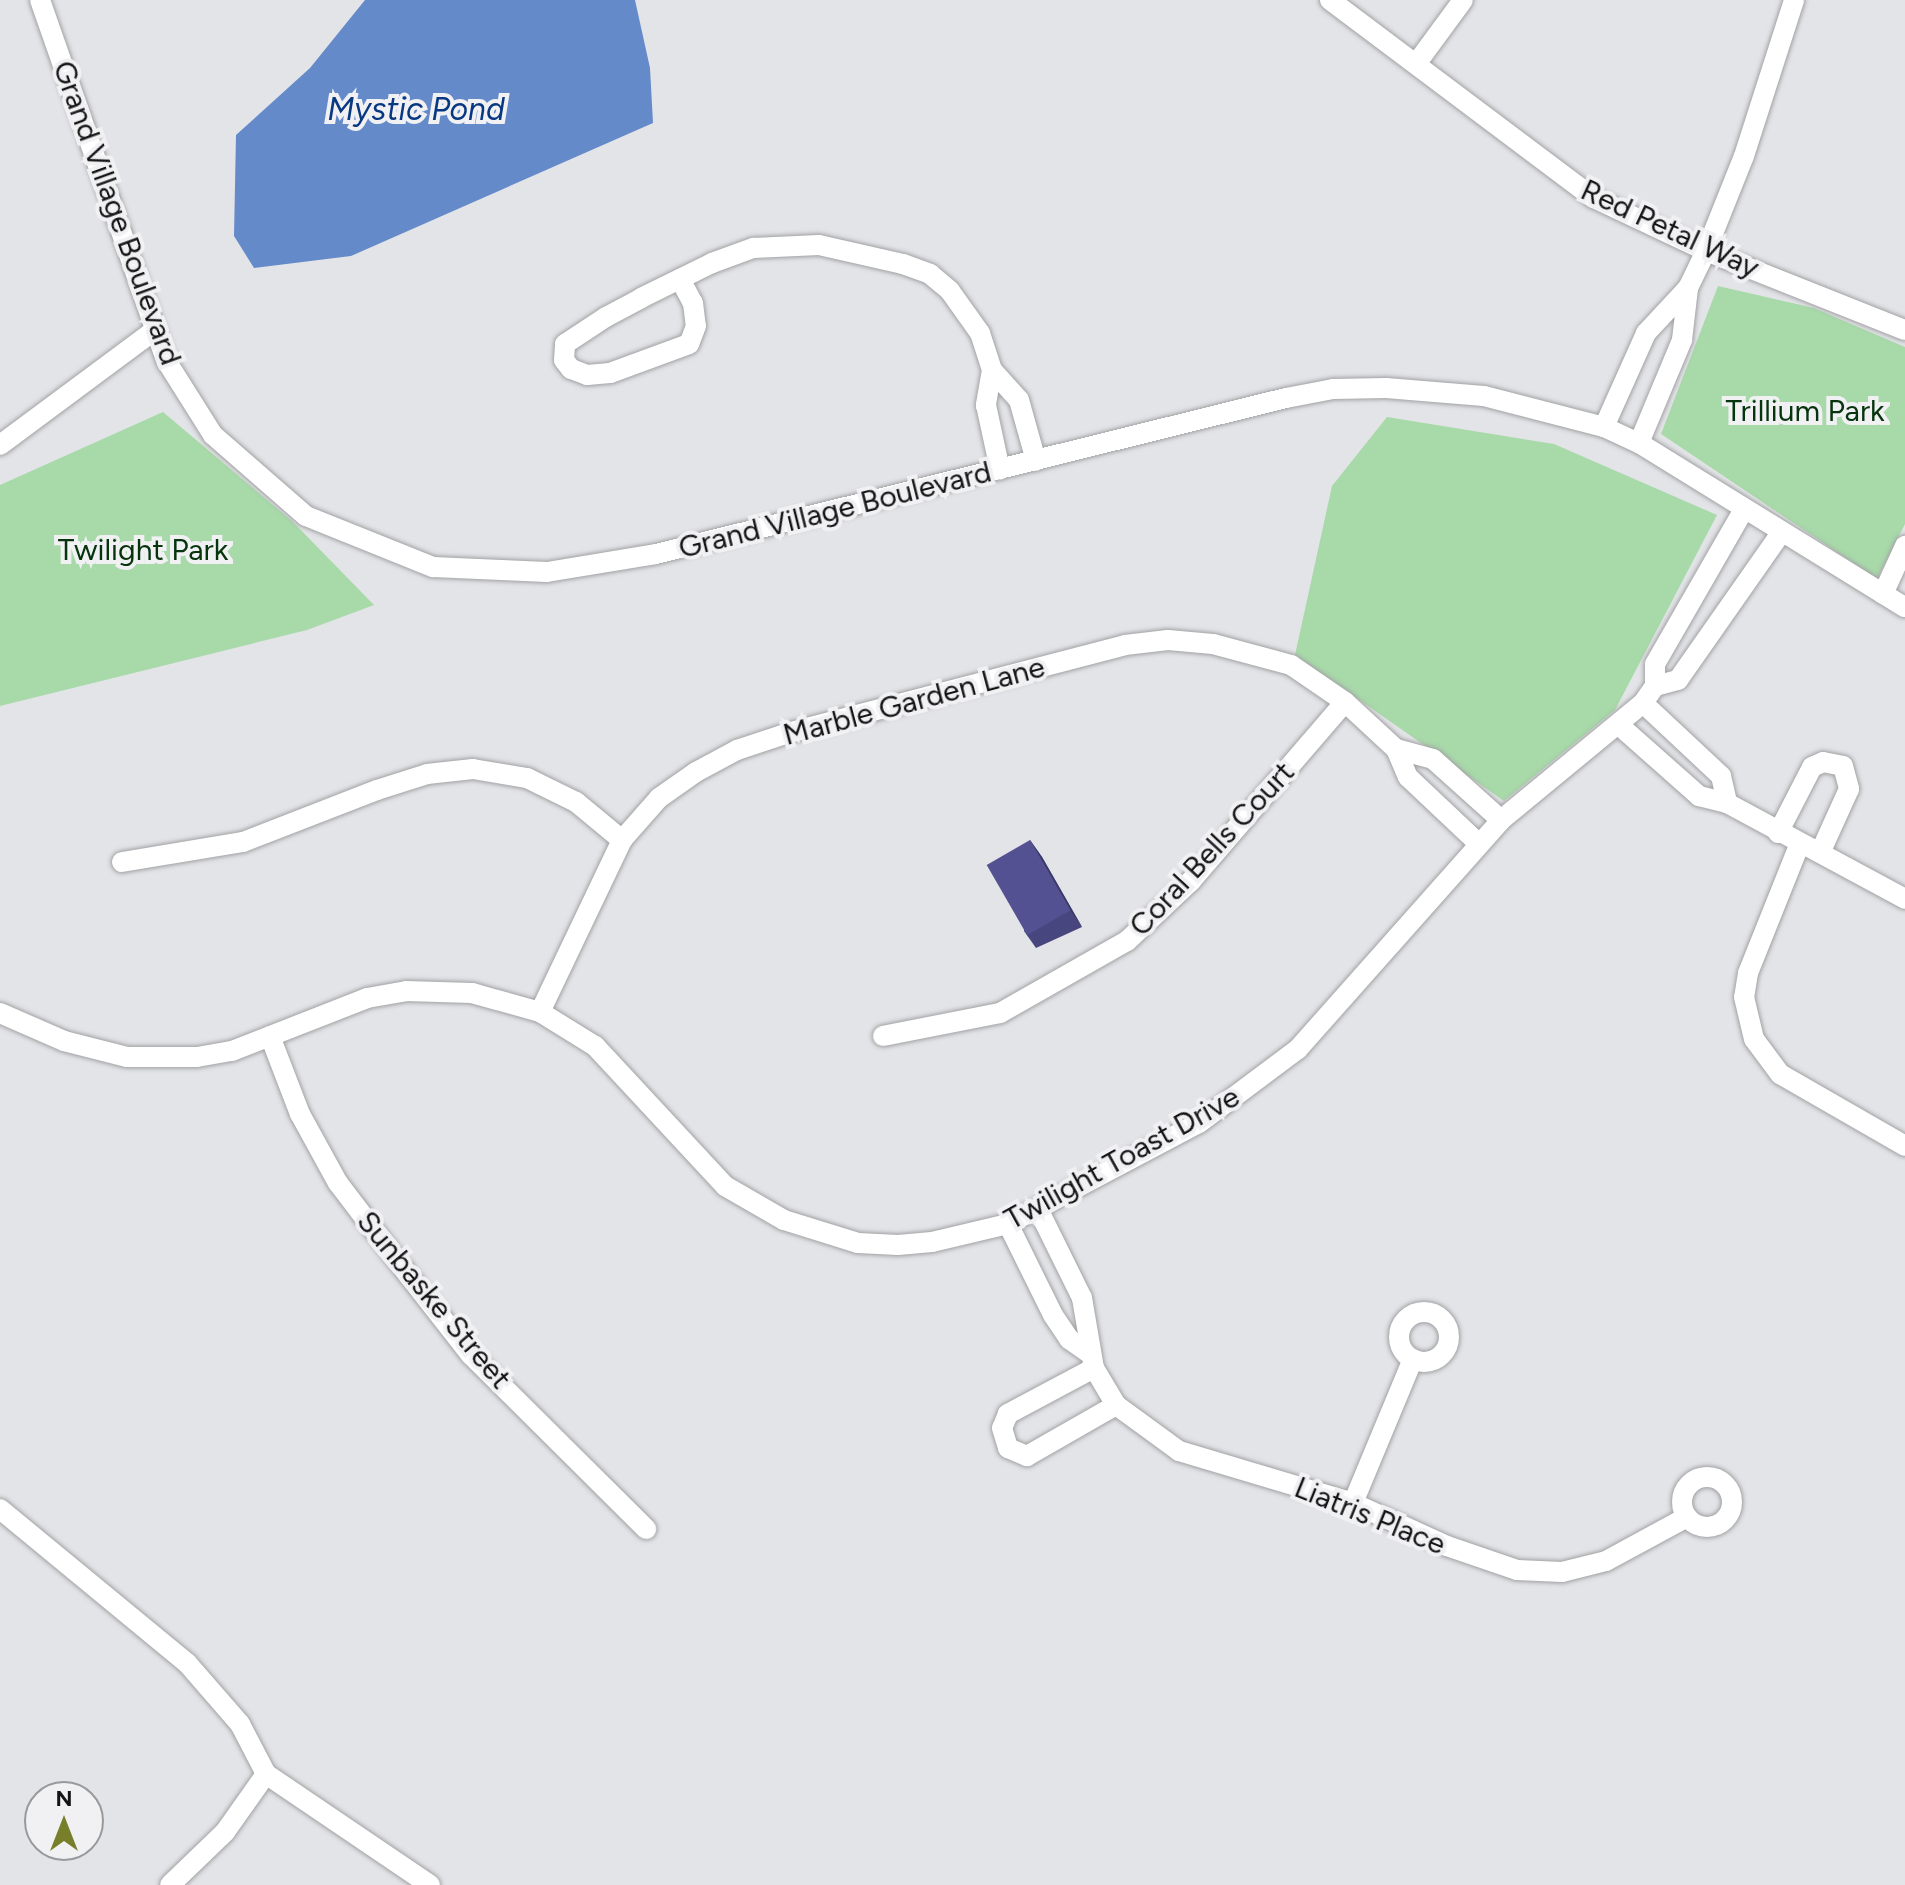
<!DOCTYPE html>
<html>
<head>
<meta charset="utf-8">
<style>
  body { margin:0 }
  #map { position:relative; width:1905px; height:1885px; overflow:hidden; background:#e3e4e7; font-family:Figtree,sans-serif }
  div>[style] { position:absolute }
  .green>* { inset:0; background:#a8d9a9 }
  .water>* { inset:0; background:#648ac9 }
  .roads { filter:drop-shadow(0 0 2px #a2a2a5) drop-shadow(0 0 2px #a2a2a5) }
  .minor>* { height:20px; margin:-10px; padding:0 10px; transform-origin:10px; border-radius:10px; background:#fff }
  .minor>.ring { margin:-10px; padding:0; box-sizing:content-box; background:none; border:20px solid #fff; border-radius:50% }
  .wall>* { inset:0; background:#48467e }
  .shaded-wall>* { inset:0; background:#3b3966 }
  .building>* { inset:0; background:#545192; transform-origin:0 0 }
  span { translate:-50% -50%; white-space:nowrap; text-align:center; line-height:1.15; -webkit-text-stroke:8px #f1f1f4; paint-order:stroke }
  .street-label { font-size:30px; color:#141415 }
  .park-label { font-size:30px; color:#06340d }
  .water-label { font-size:32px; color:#093882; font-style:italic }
  .north { position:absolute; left:24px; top:1781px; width:80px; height:80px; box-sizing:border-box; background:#f1f1f4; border:2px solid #99999b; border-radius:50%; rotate:0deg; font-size:22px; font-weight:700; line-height:32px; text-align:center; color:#141415 }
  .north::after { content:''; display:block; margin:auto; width:28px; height:36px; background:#777f2b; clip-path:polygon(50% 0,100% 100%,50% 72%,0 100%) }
</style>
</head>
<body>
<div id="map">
  <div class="green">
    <i style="clip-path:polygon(1718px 286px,1814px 308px,1905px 347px,1905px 524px,1877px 579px,1661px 434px)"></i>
    <i style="clip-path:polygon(163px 412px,292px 521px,374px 605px,307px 630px,0 706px,0 485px)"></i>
    <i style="clip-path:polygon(1387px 417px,1554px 444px,1717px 515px,1615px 710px,1504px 801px,1295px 655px,1332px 486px)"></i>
  </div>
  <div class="water">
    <i style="clip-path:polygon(365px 0,635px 0,650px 68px,653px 123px,351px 256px,254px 268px,234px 236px,236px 135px,310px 68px)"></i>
  </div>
  <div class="roads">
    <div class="minor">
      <i style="left:40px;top:0;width:384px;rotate:70.7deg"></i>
      <i style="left:167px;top:362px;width:86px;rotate:57.8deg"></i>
      <i style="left:213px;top:435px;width:123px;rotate:41.1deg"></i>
      <i style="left:306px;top:516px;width:137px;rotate:21.9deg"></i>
      <i style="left:433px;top:567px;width:114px;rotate:2.5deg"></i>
      <i style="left:547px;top:572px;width:110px;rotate:-9.4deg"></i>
      <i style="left:656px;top:554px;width:649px;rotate:-13.91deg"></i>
      <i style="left:1286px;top:398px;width:48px;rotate:-10.8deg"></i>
      <i style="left:1333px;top:389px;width:53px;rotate:-1.1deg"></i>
      <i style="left:1386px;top:388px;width:98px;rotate:4.7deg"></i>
      <i style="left:1484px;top:396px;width:124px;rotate:14.5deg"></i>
      <i style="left:1604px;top:427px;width:38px;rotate:25deg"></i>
      <i style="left:1639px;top:443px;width:312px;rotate:31.7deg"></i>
      <i style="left:1330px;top:0;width:330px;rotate:36.9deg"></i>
      <i style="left:1594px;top:198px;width:124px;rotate:25.3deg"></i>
      <i style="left:1706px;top:251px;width:214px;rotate:21.7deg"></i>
      <i style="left:1416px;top:64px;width:79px;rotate:-53.7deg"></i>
      <i style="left:680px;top:279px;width:27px;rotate:62deg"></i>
      <i style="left:693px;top:303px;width:23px;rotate:83deg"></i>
      <i style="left:696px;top:326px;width:19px;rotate:111deg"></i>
      <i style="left:689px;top:344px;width:84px;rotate:159.8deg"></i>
      <i style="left:610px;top:373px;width:23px;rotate:175deg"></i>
      <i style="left:587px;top:375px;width:17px;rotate:-159deg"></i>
      <i style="left:571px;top:369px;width:11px;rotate:-128deg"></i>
      <i style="left:564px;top:360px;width:16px;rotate:-86deg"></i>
      <i style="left:565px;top:344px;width:49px;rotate:-33.4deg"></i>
      <i style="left:606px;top:317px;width:40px;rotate:-28deg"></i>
      <i style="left:641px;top:298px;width:79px;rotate:-26.2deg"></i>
      <i style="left:712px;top:263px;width:44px;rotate:-20.1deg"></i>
      <i style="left:753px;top:248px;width:66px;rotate:-2.6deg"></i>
      <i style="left:819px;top:245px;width:86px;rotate:12.7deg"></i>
      <i style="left:903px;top:264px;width:29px;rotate:20deg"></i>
      <i style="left:930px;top:274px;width:26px;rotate:40deg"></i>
      <i style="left:950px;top:291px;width:52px;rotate:54.5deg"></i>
      <i style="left:980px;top:333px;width:39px;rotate:72deg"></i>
      <i style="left:992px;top:370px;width:40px;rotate:48deg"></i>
      <i style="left:1019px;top:400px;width:63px;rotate:74.4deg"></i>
      <i style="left:992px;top:370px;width:36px;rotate:100deg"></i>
      <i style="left:986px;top:405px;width:66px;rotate:77.8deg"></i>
      <i style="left:1604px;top:427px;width:103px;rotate:-65.9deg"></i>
      <i style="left:1646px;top:333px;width:62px;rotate:-47deg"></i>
      <i style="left:1688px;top:288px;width:41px;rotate:-64.1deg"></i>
      <i style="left:1706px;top:251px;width:102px;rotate:-68.2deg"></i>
      <i style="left:1744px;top:156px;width:164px;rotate:-72.2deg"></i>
      <i style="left:1639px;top:443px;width:112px;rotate:-67.3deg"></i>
      <i style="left:1682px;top:340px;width:52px;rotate:-83.4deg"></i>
      <i style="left:0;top:445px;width:193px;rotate:-36.6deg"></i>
      <i style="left:1883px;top:594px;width:53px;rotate:-65.4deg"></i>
      <i style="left:1655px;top:686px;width:24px;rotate:-15deg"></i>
      <i style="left:1678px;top:680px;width:179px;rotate:-55deg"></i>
      <i style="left:1643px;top:703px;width:107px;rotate:43.1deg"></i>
      <i style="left:1721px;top:776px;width:28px;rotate:77deg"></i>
      <i style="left:1620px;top:726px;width:106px;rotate:41.5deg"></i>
      <i style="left:1699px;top:796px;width:29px;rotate:14deg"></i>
      <i style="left:1727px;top:803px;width:202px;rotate:28.3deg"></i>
      <i style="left:1396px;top:749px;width:38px;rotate:15deg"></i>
      <i style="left:1433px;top:759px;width:91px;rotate:41.9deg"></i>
      <i style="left:1778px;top:833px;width:74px;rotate:-62.7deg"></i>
      <i style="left:1812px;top:767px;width:12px;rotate:-24deg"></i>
      <i style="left:1823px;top:762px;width:20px;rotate:11deg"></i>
      <i style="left:1843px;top:766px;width:24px;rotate:75deg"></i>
      <i style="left:1849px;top:789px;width:70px;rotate:114.4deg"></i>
      <i style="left:1800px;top:843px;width:140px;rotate:111.8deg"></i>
      <i style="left:1748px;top:973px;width:24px;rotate:99deg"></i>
      <i style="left:1744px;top:997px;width:43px;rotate:76.6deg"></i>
      <i style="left:1754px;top:1039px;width:44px;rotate:53.4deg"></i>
      <i style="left:1780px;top:1074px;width:144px;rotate:29.9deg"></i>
      <i style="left:122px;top:862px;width:123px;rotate:-9.4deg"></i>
      <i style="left:243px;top:842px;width:144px;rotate:-21.2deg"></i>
      <i style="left:377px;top:790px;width:52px;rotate:-17.7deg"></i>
      <i style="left:427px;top:774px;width:46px;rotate:-6.2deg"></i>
      <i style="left:473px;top:769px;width:55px;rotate:9.5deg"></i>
      <i style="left:527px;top:778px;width:55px;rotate:26.1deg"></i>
      <i style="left:576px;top:802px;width:60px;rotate:39.6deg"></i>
      <i style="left:540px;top:1012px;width:191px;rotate:-64.5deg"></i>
      <i style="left:622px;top:840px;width:56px;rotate:-48.6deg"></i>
      <i style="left:659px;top:798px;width:45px;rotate:-35.1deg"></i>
      <i style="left:696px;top:772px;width:47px;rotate:-28.2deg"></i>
      <i style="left:737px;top:750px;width:54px;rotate:-18.4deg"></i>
      <i style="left:788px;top:733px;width:348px;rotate:-14.6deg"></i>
      <i style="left:1125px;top:645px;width:43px;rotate:-6.6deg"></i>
      <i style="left:1168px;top:640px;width:45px;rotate:5.1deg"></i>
      <i style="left:1213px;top:644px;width:81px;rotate:15.1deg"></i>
      <i style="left:1291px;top:665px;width:65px;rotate:34.4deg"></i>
      <i style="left:1345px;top:702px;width:69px;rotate:42.7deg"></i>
      <i style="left:1396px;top:749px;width:30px;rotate:67deg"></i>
      <i style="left:1408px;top:777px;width:98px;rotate:43.3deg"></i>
      <i style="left:0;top:1013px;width:70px;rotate:23.6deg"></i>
      <i style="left:64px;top:1041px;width:65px;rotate:14.3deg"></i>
      <i style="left:127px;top:1057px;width:70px"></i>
      <i style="left:197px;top:1057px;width:36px;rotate:-10deg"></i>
      <i style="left:232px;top:1051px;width:145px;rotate:-21.4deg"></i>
      <i style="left:367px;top:998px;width:40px;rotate:-10deg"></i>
      <i style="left:406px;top:991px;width:66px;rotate:1.7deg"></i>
      <i style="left:472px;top:993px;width:71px;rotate:15.6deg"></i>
      <i style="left:540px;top:1012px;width:65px;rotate:31.7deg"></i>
      <i style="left:595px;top:1046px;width:191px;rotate:47.1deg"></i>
      <i style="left:725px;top:1186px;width:68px;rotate:30deg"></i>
      <i style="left:784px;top:1220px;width:77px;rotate:17.3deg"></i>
      <i style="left:858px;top:1243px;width:40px;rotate:2.9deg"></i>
      <i style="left:898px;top:1245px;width:34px;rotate:-5deg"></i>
      <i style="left:932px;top:1242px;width:78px;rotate:-13.3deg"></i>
      <i style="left:1008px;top:1224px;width:216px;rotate:-27.9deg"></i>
      <i style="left:1199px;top:1123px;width:124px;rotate:-36.8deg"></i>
      <i style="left:1298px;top:1049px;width:306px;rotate:-48.4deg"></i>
      <i style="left:1501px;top:820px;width:184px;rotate:-39.5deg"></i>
      <i style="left:1643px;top:703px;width:21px;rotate:-55deg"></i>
      <i style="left:1655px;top:686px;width:22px;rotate:-90deg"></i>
      <i style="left:1655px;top:664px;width:177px;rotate:-60.1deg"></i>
      <i style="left:270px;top:1036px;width:84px;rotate:69deg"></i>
      <i style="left:300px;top:1114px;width:79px;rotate:61.2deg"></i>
      <i style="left:338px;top:1183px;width:89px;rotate:52.7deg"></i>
      <i style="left:392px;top:1254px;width:128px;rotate:52deg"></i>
      <i style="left:471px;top:1355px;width:247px;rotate:44.8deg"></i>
      <i style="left:883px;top:1036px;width:119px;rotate:-11.1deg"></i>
      <i style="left:1000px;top:1013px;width:146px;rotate:-29.6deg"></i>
      <i style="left:1127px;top:941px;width:88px;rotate:-43.2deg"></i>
      <i style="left:1191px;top:881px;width:236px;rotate:-49.3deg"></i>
      <i style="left:1038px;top:1209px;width:99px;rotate:63.7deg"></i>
      <i style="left:1082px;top:1298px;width:71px;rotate:80.3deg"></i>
      <i style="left:1094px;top:1368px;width:43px;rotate:59.3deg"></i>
      <i style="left:1116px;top:1405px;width:78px;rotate:36.1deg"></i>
      <i style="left:1179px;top:1451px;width:182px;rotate:16.6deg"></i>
      <i style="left:1353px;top:1503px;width:103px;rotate:24.6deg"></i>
      <i style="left:1447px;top:1546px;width:74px;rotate:18.9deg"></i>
      <i style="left:1517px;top:1570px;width:45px;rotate:2.5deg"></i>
      <i style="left:1562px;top:1572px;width:45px;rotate:-14deg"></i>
      <i style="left:1606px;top:1561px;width:92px;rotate:-28.5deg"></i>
      <i style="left:1008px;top:1224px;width:102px;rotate:63.7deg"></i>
      <i style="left:1053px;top:1315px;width:29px;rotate:56deg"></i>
      <i style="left:1069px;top:1339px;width:24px;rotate:35deg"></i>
      <i class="ring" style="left:1399px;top:1312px;width:30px;height:30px"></i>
      <i style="left:1094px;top:1368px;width:98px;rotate:151.9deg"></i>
      <i style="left:1008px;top:1414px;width:15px;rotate:113deg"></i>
      <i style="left:1002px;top:1428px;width:21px;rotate:73deg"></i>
      <i style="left:1008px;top:1448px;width:21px;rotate:23deg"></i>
      <i style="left:1027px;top:1456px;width:103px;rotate:-29.8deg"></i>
      <i class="ring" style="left:1682px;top:1477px;width:30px;height:30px"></i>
      <i style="left:1353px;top:1503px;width:156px;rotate:-67.4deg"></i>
      <i style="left:0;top:1509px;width:242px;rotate:39.5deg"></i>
      <i style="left:187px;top:1663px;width:81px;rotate:49deg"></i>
      <i style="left:240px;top:1724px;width:56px;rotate:62.5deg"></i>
      <i style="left:266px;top:1774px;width:71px;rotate:125.3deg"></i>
      <i style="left:225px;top:1832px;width:76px;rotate:136.1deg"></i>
      <i style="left:266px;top:1774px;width:198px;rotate:34.1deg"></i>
    </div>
  </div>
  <div class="wall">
    <i style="clip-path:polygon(1030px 840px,1042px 857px,1082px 927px,1036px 948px,1024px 931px)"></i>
  </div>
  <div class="shaded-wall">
    <i style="clip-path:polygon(1030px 840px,1042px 857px,1082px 927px,1070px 910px)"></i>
  </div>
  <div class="building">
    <i style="left:1030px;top:840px;width:81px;height:50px;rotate:60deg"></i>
  </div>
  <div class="street-label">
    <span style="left:117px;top:213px;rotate:70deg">Grand Village Boulevard</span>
    <span style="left:1670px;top:229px;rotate:25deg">Red Petal Way</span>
    <span style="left:835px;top:510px;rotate:-14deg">Grand Village Boulevard</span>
    <span style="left:914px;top:701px;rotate:-15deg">Marble Garden Lane</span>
    <span style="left:1212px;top:849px;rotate:-47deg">Coral Bells Court</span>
    <span style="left:1122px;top:1158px;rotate:-29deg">Twilight Toast Drive</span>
    <span style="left:434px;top:1300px;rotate:50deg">Sunbaske Street</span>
    <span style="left:1370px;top:1516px;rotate:22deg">Liatris Place</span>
  </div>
  <div class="park-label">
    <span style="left:1805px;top:411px">Trillium Park</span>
    <span style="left:143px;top:550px">Twilight Park</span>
  </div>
  <div class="water-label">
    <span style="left:416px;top:109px">Mystic Pond</span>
  </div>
  <div class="north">N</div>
</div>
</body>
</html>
